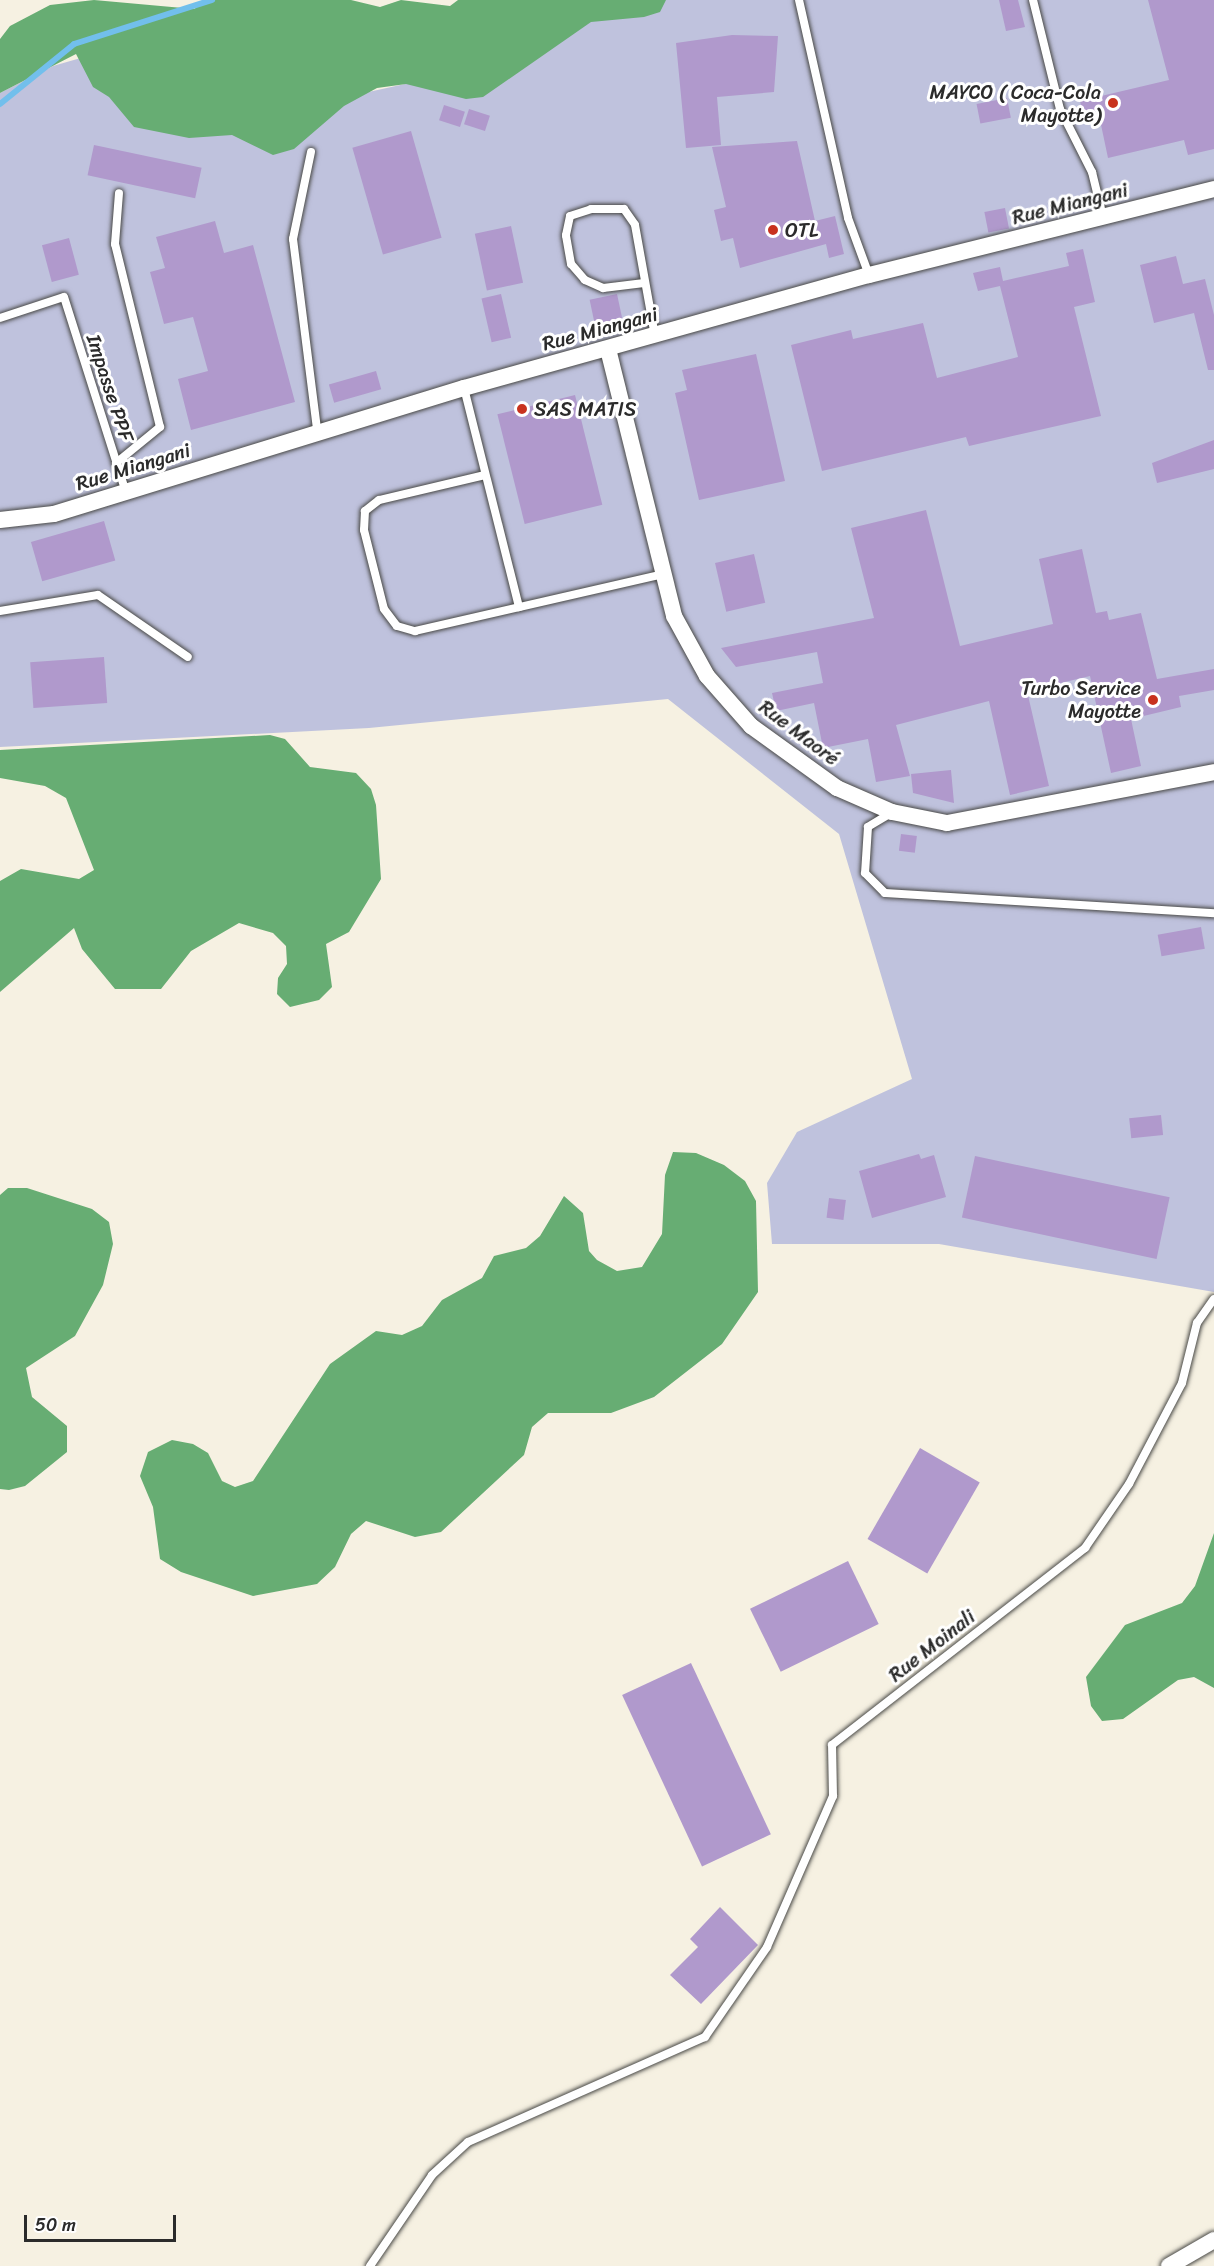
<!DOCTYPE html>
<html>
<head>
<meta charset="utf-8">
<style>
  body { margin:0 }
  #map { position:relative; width:1214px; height:2266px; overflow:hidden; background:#f6f1e2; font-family:Sriracha,sans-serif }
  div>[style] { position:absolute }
  .industrial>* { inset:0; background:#bfc2dd }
  .forest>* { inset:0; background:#67ad73 }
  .stream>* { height:6px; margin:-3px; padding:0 3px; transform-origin:3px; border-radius:3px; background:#72bfec }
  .building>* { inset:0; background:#b099cc; transform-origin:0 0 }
  .roads { filter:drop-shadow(0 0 2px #494946) drop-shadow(0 0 2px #494946) }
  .service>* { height:8px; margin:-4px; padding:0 4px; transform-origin:4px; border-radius:4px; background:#fff }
  .minor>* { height:16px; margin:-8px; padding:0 8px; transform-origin:8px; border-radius:8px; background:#fff }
  .dots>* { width:16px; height:16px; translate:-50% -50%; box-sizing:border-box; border:3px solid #fff; border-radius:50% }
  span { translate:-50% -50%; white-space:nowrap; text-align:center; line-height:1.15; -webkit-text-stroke:6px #fff; paint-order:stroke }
  .poi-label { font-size:20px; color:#2b2b2b }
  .right { translate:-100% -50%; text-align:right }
  .left { translate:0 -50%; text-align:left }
  .street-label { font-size:20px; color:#2b2b2b }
  .scale { position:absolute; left:24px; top:2215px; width:152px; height:27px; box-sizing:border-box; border:3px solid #2b2b2b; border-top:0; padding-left:8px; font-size:18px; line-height:21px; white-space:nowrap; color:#2b2b2b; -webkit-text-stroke:4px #fff; paint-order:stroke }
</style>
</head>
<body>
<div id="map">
  <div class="industrial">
    <i style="clip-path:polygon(608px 0,1214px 0,1214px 1292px,939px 1244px,772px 1244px,767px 1183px,797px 1132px,912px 1079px,839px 834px,668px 699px,369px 728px,0 747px,0 93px,53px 66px,98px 53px,300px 107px,487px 66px)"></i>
  </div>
  <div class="forest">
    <i style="clip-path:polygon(94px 0,194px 9px,208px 0,351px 0,380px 7px,401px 0,450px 6px,458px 0,666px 0,660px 12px,644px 17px,591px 22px,483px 97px,466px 99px,406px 84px,377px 88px,344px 106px,294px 149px,273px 155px,232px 135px,189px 138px,134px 127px,109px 97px,93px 87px,76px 54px,0 93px,0 39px,10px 26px,50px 5px)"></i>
    <i style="clip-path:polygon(270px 735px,285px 739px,310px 767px,356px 773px,371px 789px,376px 805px,381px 879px,349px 932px,326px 944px,332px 987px,319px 1000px,290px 1007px,277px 994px,278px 978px,287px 964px,286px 946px,273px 933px,239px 923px,191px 951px,161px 989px,115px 989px,82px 949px,74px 928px,0 992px,0 881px,21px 869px,79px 879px,94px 870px,66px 798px,45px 786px,0 778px,0 750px)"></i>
    <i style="clip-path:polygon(673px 1152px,696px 1153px,724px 1165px,745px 1181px,756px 1201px,758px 1292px,722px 1344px,654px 1397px,611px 1413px,548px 1413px,532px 1427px,524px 1455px,441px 1532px,415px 1537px,366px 1521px,351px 1534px,335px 1567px,317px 1584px,253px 1596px,181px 1572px,160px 1559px,153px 1507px,140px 1476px,148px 1452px,172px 1440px,193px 1444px,208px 1453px,222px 1481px,235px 1487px,253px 1481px,330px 1364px,376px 1331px,402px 1335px,422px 1326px,442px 1300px,482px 1278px,494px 1256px,526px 1248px,540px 1236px,564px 1196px,583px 1213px,589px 1251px,597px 1260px,617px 1271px,642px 1267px,662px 1234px,665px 1175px)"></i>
    <i style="clip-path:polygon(8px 1188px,27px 1188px,92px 1209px,109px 1222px,113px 1244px,103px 1285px,75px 1336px,26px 1368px,32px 1397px,67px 1426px,67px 1452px,25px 1486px,9px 1490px,0 1489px,0 1195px)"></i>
    <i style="clip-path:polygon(1214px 1533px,1214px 1688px,1194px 1677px,1178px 1680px,1123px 1719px,1102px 1721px,1091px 1706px,1086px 1677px,1125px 1625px,1182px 1603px,1195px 1586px)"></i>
  </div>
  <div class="stream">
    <i style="left:0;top:104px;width:95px;rotate:-39deg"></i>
    <i style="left:74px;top:44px;width:145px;rotate:-17.7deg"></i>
  </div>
  <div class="building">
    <i style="clip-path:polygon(999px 0,1018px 0,1025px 27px,1006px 31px)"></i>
    <i style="clip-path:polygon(1148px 0,1214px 0,1214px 149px,1188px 155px,1184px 140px,1108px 158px,1100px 120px,1085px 123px,1080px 101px,1169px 80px)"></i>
    <i style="clip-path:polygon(732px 35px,778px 36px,774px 92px,717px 97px,721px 145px,686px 148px,676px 43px)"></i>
    <i style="left:1007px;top:98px;width:20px;height:31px;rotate:79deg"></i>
    <i style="left:444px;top:105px;width:22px;height:16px;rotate:18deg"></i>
    <i style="left:469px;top:109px;width:22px;height:16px;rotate:18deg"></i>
    <i style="left:411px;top:131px;width:111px;height:61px;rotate:74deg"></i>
    <i style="clip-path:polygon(797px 141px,815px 221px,835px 216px,844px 254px,829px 258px,826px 244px,740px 268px,733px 238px,721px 241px,714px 210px,726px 207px,712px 147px)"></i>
    <i style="left:94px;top:145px;width:110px;height:31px;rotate:12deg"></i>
    <i style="left:1005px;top:208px;width:21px;height:21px;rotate:79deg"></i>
    <i style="clip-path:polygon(215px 221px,224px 253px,253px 245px,295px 402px,191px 430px,178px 379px,208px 371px,193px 317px,164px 324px,150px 272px,165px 268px,156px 237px)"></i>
    <i style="left:511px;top:226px;width:58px;height:37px;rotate:78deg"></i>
    <i style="left:69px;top:238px;width:38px;height:28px;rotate:75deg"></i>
    <i style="clip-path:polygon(1083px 249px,1095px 302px,1074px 307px,1101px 416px,969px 446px,966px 437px,822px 471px,791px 345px,851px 330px,853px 339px,923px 323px,937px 378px,1018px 357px,1000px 286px,978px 291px,973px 273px,1000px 267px,1003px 281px,1069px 266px,1066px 253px)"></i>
    <i style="clip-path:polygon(1176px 256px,1183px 284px,1205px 279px,1214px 315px,1214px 370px,1208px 370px,1194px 313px,1154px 323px,1140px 265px)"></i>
    <i style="left:501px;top:294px;width:45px;height:20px;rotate:77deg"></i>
    <i style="left:617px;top:294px;width:30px;height:28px;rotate:78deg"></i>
    <i style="clip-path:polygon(756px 354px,785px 481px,699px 500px,675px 393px,687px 390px,682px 370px)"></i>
    <i style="left:376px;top:371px;width:19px;height:49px;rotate:74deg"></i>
    <i style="left:575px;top:395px;width:113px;height:80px;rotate:76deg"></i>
    <i style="clip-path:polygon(1214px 440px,1214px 469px,1157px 483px,1152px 463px)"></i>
    <i style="clip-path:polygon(926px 510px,960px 646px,1053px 624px,1039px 559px,1082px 549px,1096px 613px,1107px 611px,1109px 620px,1141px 613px,1157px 679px,1214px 669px,1214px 690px,1179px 696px,1181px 707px,1131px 719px,1141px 766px,1111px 773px,1090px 676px,1027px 691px,1049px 786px,1010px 795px,989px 701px,896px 725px,910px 776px,876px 782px,868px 739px,823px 748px,814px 703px,776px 711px,772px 693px,823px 683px,817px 652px,736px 667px,721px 648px,874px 618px,851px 528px)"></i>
    <i style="left:104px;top:521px;width:41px;height:76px;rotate:74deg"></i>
    <i style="left:754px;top:554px;width:50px;height:40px;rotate:77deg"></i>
    <i style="left:104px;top:657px;width:46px;height:74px;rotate:86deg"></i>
    <i style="clip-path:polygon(951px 770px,954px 803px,913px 793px,911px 774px)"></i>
    <i style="left:901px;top:834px;width:16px;height:17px;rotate:7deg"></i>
    <i style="left:1201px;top:927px;width:22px;height:44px;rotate:80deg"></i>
    <i style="left:1161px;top:1115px;width:20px;height:32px;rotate:84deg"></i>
    <i style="clip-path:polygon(919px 1154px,921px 1159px,934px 1155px,946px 1197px,872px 1218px,859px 1171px)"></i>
    <i style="left:975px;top:1156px;width:199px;height:63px;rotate:12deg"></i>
    <i style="left:829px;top:1198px;width:17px;height:20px;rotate:7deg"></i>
    <i style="left:920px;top:1448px;width:69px;height:105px;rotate:30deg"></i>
    <i style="left:848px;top:1561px;width:70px;height:109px;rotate:64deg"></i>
    <i style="left:691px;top:1663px;width:189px;height:76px;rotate:65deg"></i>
    <i style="clip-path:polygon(720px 1907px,758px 1945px,701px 2004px,670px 1975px,698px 1947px,690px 1939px)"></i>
  </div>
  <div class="roads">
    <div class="service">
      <i style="left:799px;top:0;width:223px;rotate:77.3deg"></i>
      <i style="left:848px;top:218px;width:61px;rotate:69.8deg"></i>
      <i style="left:1033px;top:0;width:112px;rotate:76.1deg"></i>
      <i style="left:1060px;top:109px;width:71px;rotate:63.1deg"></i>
      <i style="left:1092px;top:172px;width:46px;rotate:76.3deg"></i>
      <i style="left:311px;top:152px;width:89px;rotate:101.7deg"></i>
      <i style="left:293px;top:239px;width:193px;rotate:82.8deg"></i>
      <i style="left:644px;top:283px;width:41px;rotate:173deg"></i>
      <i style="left:603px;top:288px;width:20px;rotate:-156deg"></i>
      <i style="left:585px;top:280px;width:21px;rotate:-131deg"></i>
      <i style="left:571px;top:264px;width:29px;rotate:-100deg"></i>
      <i style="left:566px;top:235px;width:19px;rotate:-78deg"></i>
      <i style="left:570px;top:216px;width:22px;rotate:-18deg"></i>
      <i style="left:591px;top:209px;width:33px"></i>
      <i style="left:624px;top:209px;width:19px;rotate:55deg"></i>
      <i style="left:635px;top:225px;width:113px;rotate:79.8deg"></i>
      <i style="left:0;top:318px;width:67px;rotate:-18.2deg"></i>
      <i style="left:64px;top:297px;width:201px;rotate:72.4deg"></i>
      <i style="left:464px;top:388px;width:226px;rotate:75.9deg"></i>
      <i style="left:116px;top:463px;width:57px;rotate:-39.3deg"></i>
      <i style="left:160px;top:427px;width:188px;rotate:-103.8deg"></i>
      <i style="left:115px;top:244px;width:51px;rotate:-85.5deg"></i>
      <i style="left:485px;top:475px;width:109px;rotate:166.7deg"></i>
      <i style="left:379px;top:500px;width:18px;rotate:142deg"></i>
      <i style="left:365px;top:511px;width:19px;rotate:93deg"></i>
      <i style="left:364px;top:530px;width:81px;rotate:75.8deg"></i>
      <i style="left:384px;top:609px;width:21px;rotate:53deg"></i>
      <i style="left:397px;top:626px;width:19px;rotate:16deg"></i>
      <i style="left:415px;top:631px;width:255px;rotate:-12.9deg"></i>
      <i style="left:0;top:611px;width:99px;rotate:-9.3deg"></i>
      <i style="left:98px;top:595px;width:109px;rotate:34.6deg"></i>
      <i style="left:891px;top:813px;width:27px;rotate:149deg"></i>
      <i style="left:868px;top:827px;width:46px;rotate:93.7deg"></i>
      <i style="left:865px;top:873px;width:28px;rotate:45deg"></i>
      <i style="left:885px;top:893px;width:330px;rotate:3.5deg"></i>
      <i style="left:370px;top:2266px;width:110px;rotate:-55.7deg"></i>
      <i style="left:432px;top:2175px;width:49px;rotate:-42.5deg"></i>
      <i style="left:468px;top:2142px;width:259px;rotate:-23.9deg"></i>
      <i style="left:705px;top:2037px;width:109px;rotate:-55.4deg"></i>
      <i style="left:767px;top:1947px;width:165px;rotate:-66.4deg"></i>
      <i style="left:833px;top:1796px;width:51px;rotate:-91.1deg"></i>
      <i style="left:832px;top:1745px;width:321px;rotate:-37.9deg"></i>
      <i style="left:1085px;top:1548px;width:78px;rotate:-55.5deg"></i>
      <i style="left:1129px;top:1484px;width:114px;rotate:-62.3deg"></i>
      <i style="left:1182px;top:1383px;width:62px;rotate:-76deg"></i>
      <i style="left:1197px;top:1323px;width:29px;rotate:-55deg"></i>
    </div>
    <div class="minor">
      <i style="left:608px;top:349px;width:275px;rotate:76.1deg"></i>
      <i style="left:674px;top:616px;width:68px;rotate:61.2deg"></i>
      <i style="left:707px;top:676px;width:67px;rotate:48.7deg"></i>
      <i style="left:751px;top:726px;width:106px;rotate:35.8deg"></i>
      <i style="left:837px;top:788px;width:60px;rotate:23.6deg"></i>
      <i style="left:892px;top:812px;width:56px;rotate:11.3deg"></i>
      <i style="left:947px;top:823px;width:272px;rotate:-10.8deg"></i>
      <i style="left:0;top:520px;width:54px;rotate:-6.3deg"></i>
      <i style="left:54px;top:514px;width:429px;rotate:-17.1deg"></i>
      <i style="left:464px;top:388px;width:420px;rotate:-15.6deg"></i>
      <i style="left:869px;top:275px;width:356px;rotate:-14deg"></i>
      <i style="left:1169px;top:2266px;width:52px;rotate:-30deg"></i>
    </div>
  </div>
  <div class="dots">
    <i style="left:1113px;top:103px;background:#c8321e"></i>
    <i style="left:773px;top:230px;background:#c8321e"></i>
    <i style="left:522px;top:409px;background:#c8321e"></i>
    <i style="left:1153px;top:700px;background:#c8321e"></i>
  </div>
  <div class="poi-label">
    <span class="right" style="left:1101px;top:104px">MAYCO ( Coca-Cola<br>Mayotte)</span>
    <span class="left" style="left:785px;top:230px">OTL</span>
    <span class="left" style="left:534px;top:409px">SAS MATIS</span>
    <span class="right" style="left:1141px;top:700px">Turbo Service<br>Mayotte</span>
  </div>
  <div class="street-label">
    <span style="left:1070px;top:204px;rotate:-14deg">Rue Miangani</span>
    <span style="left:600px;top:329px;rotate:-15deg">Rue Miangani</span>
    <span style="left:110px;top:388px;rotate:72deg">Impasse PPF</span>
    <span style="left:133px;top:467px;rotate:-17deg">Rue Miangani</span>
    <span style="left:799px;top:733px;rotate:37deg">Rue Maoré</span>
    <span style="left:932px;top:1646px;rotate:-38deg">Rue Moinali</span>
  </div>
  <div class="scale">50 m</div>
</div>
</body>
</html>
